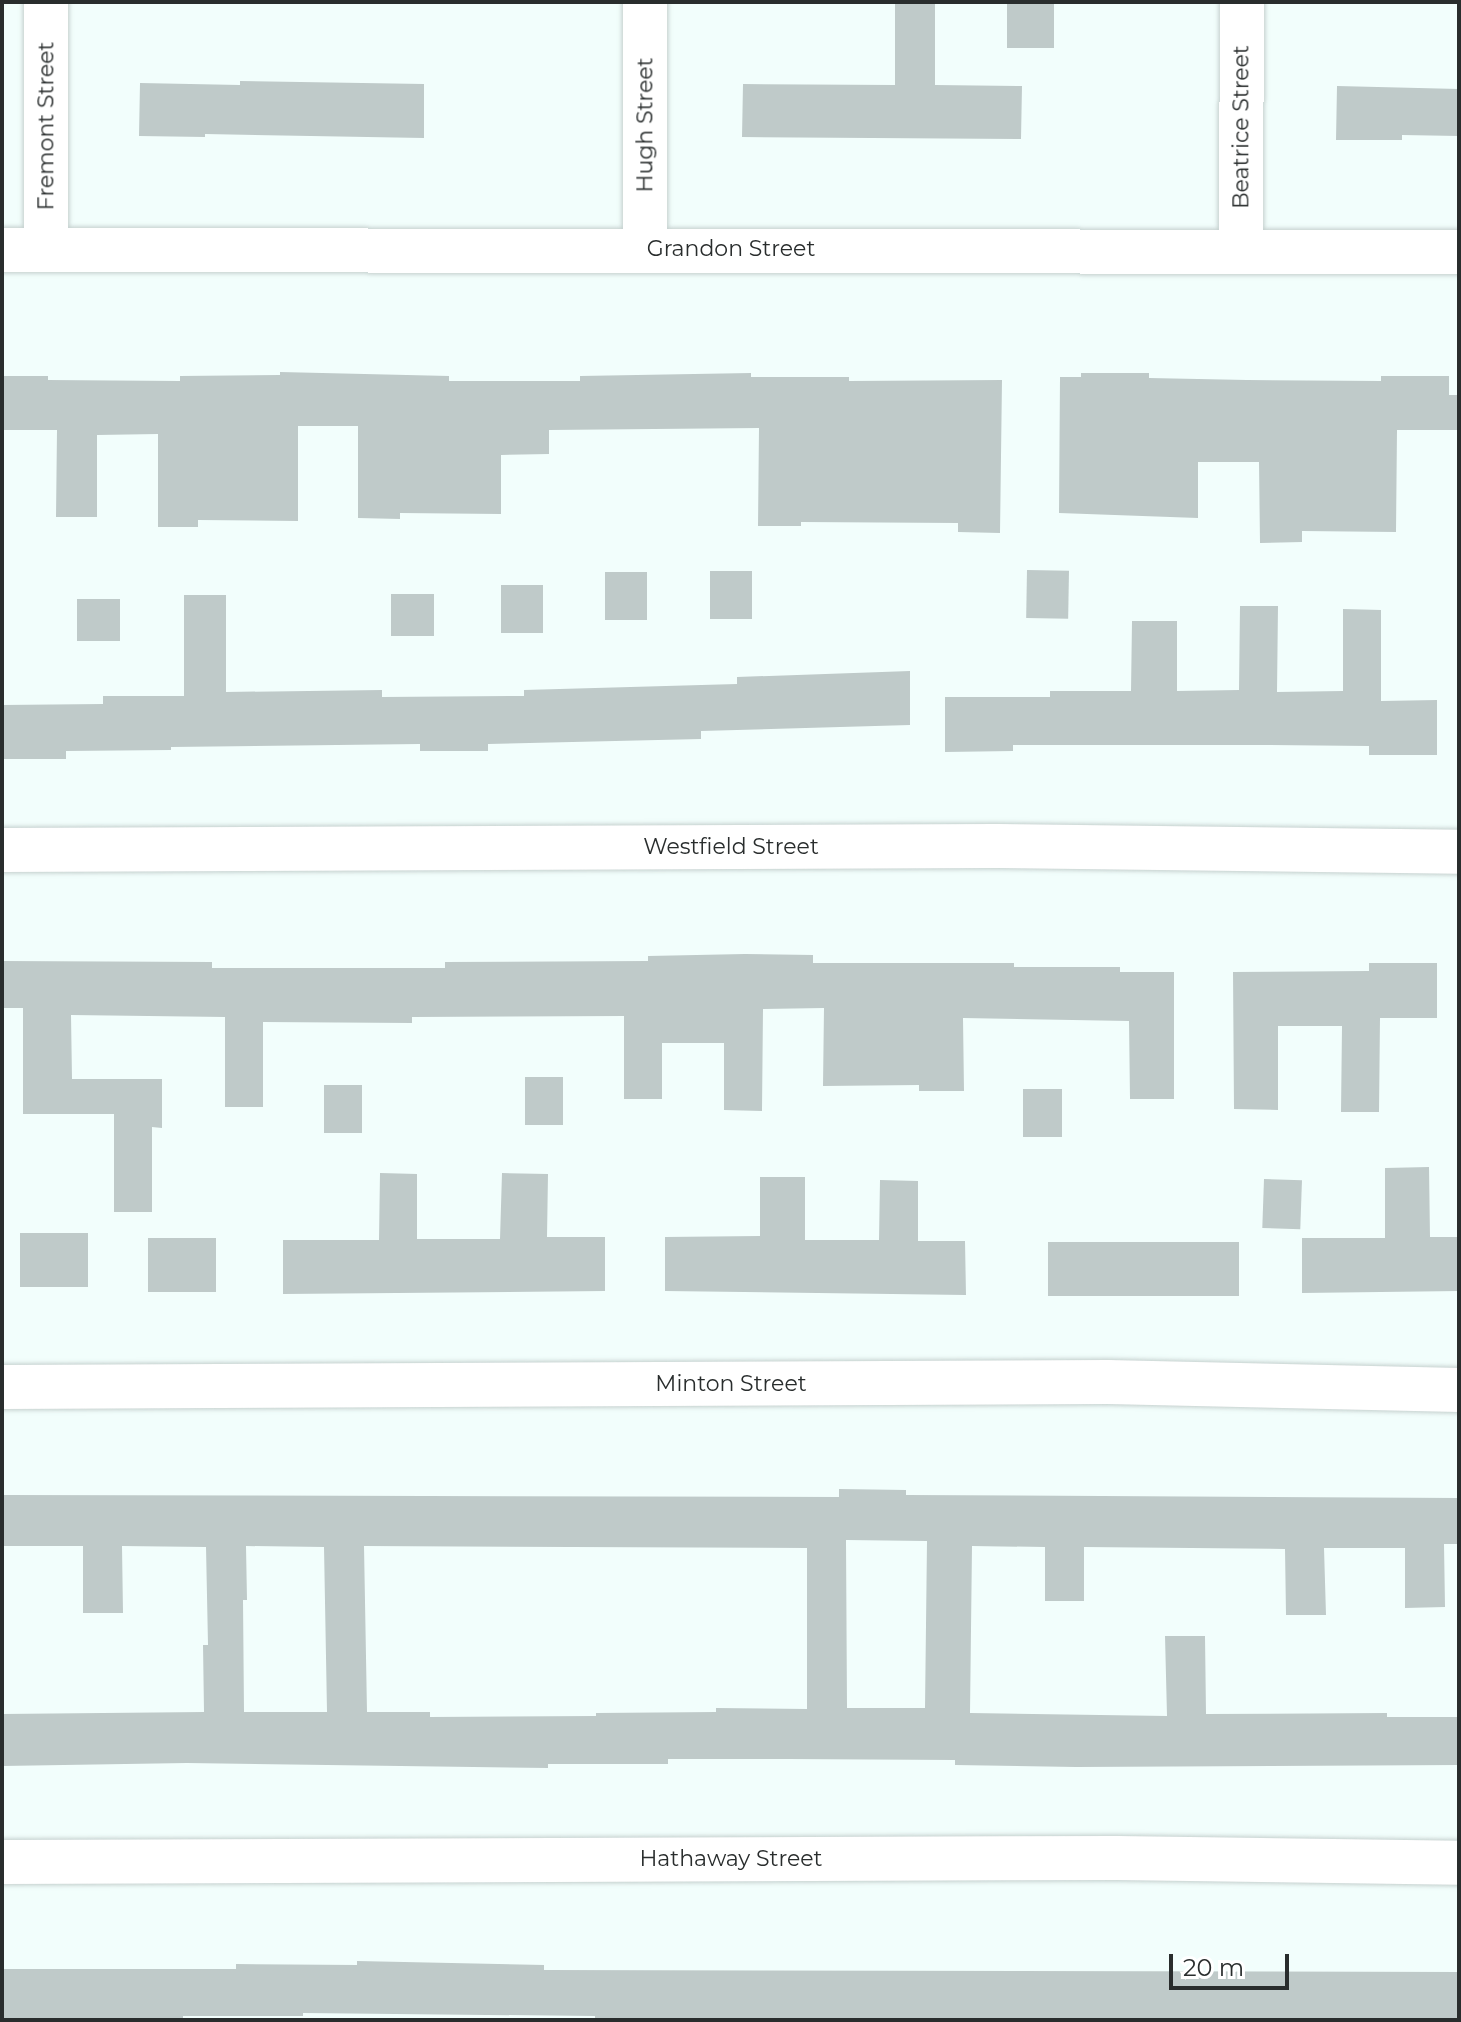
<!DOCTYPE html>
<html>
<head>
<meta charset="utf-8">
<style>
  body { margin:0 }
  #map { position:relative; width:1461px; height:2022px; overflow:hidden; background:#f2fefc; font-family:Montserrat,sans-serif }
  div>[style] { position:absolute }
  .building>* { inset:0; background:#bfcac9; transform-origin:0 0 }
  .roads { filter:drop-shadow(0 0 2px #c6d1cf) drop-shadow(0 0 2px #c6d1cf) }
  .minor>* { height:44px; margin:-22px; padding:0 22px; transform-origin:22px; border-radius:22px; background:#fff }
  span { translate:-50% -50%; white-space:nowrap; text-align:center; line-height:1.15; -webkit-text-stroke:6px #fff; paint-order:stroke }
  .street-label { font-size:22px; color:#292d2d }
  .frame { position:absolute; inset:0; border:4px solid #292d2d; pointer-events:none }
  .scale { position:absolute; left:1169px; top:1954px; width:120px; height:36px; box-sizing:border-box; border:4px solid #292d2d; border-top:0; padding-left:10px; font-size:24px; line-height:28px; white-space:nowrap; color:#292d2d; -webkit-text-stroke:6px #fff; paint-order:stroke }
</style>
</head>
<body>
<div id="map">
  <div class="building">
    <i style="clip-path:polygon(895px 2px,935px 2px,935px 85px,1022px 86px,1021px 139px,742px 137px,743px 84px,895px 85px)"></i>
    <i style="left:1007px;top:2px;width:47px;height:46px"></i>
    <i style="clip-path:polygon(240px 81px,424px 84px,424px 138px,205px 134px,205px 137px,139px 136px,140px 83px,240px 85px)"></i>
    <i style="clip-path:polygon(1337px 86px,1459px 89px,1459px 136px,1402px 135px,1402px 140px,1336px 140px)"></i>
    <i style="clip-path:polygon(280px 372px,449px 376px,449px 381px,580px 381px,580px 376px,751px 373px,751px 377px,849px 377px,849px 381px,1002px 380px,1000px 533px,958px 532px,958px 523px,801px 522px,801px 526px,758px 526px,759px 428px,549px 430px,549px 454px,501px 455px,501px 514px,400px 513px,400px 519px,358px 518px,358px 426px,298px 426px,298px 521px,198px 520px,198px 527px,158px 527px,158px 434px,97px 435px,97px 517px,56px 517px,57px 430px,2px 430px,2px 376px,48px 376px,48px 380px,180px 381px,180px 376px,280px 375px)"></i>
    <i style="clip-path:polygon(1081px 373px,1149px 373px,1149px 378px,1247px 380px,1381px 381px,1381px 376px,1449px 376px,1449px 395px,1459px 395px,1459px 430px,1397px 430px,1396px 532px,1302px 531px,1302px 542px,1260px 543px,1259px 462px,1198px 462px,1198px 518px,1059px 513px,1060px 377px,1081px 377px)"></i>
    <i style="left:1027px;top:570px;width:42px;height:48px;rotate:1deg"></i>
    <i style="left:710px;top:571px;width:42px;height:48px"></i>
    <i style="left:605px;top:572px;width:42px;height:48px"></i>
    <i style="left:501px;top:585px;width:42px;height:48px"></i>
    <i style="left:391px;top:594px;width:43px;height:42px"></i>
    <i style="clip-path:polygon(184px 595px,226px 595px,226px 692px,382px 690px,382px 697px,524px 696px,524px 690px,737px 684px,737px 677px,910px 671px,910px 725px,701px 731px,701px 739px,488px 744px,488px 751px,420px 751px,420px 744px,171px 747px,171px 750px,66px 751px,66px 759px,2px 759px,2px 705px,103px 704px,103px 696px,184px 696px)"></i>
    <i style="left:120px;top:599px;width:42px;height:43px;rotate:90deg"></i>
    <i style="clip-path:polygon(1240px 606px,1278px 606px,1277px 692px,1343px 691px,1343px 609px,1381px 610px,1381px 701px,1437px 700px,1437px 755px,1369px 755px,1369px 746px,1263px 745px,1013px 745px,1013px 751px,945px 752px,945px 697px,1050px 697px,1050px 691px,1131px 691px,1132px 621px,1177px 621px,1177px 691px,1239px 690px)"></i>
    <i style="clip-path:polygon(745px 954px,813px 955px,813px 963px,1014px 963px,1014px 967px,1120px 967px,1120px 972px,1174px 972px,1174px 1099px,1130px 1099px,1129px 1021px,963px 1018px,964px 1091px,919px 1091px,919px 1085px,823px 1086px,824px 1008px,763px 1009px,762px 1111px,724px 1110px,724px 1043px,662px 1043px,662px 1099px,624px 1099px,624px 1016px,412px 1017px,412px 1023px,263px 1022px,263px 1107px,225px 1107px,225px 1017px,71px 1015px,72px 1079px,162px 1079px,162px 1128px,152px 1127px,152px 1212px,114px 1212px,114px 1114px,23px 1114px,23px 1008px,2px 1008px,2px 961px,212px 962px,212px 968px,445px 968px,445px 962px,648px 961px,648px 956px)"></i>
    <i style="clip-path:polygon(1369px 963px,1437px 963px,1437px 1018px,1380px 1018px,1379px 1112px,1341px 1112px,1342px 1026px,1278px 1026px,1278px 1110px,1234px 1109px,1233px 972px,1369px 971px)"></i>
    <i style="left:525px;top:1077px;width:38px;height:48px"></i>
    <i style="left:324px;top:1085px;width:38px;height:48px"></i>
    <i style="left:1023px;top:1089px;width:39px;height:48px"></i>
    <i style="clip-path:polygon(1429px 1167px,1430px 1237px,1459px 1237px,1459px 1291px,1302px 1293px,1302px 1238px,1385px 1238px,1385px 1168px)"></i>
    <i style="clip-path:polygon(380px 1173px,417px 1174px,417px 1239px,500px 1239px,502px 1173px,548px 1174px,547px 1237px,605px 1237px,605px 1291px,283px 1294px,283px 1240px,379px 1240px)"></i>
    <i style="clip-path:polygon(760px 1177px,805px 1177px,805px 1240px,879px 1240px,880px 1180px,918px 1181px,918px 1241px,965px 1241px,966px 1295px,665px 1291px,665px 1237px,760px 1236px)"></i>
    <i style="left:1264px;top:1179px;width:38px;height:49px;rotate:2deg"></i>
    <i style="left:20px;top:1233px;width:68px;height:54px"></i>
    <i style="left:148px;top:1238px;width:68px;height:54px"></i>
    <i style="left:1048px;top:1242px;width:191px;height:54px"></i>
    <i style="clip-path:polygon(evenodd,839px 1489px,906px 1490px,906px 1495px,1459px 1498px,1459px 1544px,1444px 1544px,1445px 1607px,1405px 1608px,1405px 1548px,1324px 1548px,1326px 1615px,1286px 1615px,1285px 1549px,1084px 1547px,1084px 1601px,1045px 1601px,1045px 1547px,972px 1546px,970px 1713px,1167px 1716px,1165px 1636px,1205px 1636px,1206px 1714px,1387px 1713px,1387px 1717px,1459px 1717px,1459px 1765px,1076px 1767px,955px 1765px,955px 1760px,788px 1759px,668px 1759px,668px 1764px,548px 1764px,548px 1768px,187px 1763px,2px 1766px,2px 1714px,204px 1712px,203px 1645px,208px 1645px,206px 1547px,122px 1546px,123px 1613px,83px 1613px,83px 1546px,2px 1546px,2px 1495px,839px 1497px,839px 1489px,846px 1540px,927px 1541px,925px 1708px,847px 1708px,846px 1540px,839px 1489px,246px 1546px,324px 1547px,327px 1712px,244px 1712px,243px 1600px,247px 1600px,246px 1546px,839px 1489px,364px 1546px,807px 1548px,807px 1709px,716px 1708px,716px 1712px,596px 1713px,596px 1716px,430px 1717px,430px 1712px,367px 1712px,364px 1546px)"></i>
    <i style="clip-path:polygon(357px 1961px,544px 1965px,544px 1970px,1459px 1972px,1459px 2020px,595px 2020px,595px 2016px,303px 2013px,303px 2016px,183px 2016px,183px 2020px,2px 2020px,2px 1969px,236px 1969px,236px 1964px,357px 1965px)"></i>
  </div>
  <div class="roads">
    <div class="minor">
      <i style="left:46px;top:249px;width:247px;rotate:-90deg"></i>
      <i style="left:645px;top:249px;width:247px;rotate:-90deg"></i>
      <i style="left:2px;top:250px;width:1457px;rotate:0.08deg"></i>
      <i style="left:1241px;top:252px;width:250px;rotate:-89.8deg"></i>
      <i style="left:2px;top:850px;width:993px;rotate:-0.23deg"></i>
      <i style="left:995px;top:846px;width:464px;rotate:0.7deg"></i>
      <i style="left:2px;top:1387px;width:1106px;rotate:-0.26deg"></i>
      <i style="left:1108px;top:1382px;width:351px;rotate:1.3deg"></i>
      <i style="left:2px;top:1862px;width:1115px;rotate:-0.21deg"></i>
      <i style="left:1117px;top:1858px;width:342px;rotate:0.8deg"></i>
    </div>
  </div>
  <div class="street-label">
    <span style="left:645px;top:125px;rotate:-90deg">Hugh Street</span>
    <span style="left:46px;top:126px;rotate:-90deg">Fremont Street</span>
    <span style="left:1241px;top:127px;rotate:-90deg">Beatrice Street</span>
    <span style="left:731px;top:249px">Grandon Street</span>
    <span style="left:731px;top:847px">Westfield Street</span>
    <span style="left:731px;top:1384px">Minton Street</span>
    <span style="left:731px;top:1859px">Hathaway Street</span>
  </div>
  <div class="frame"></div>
  <div class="scale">20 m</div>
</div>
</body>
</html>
